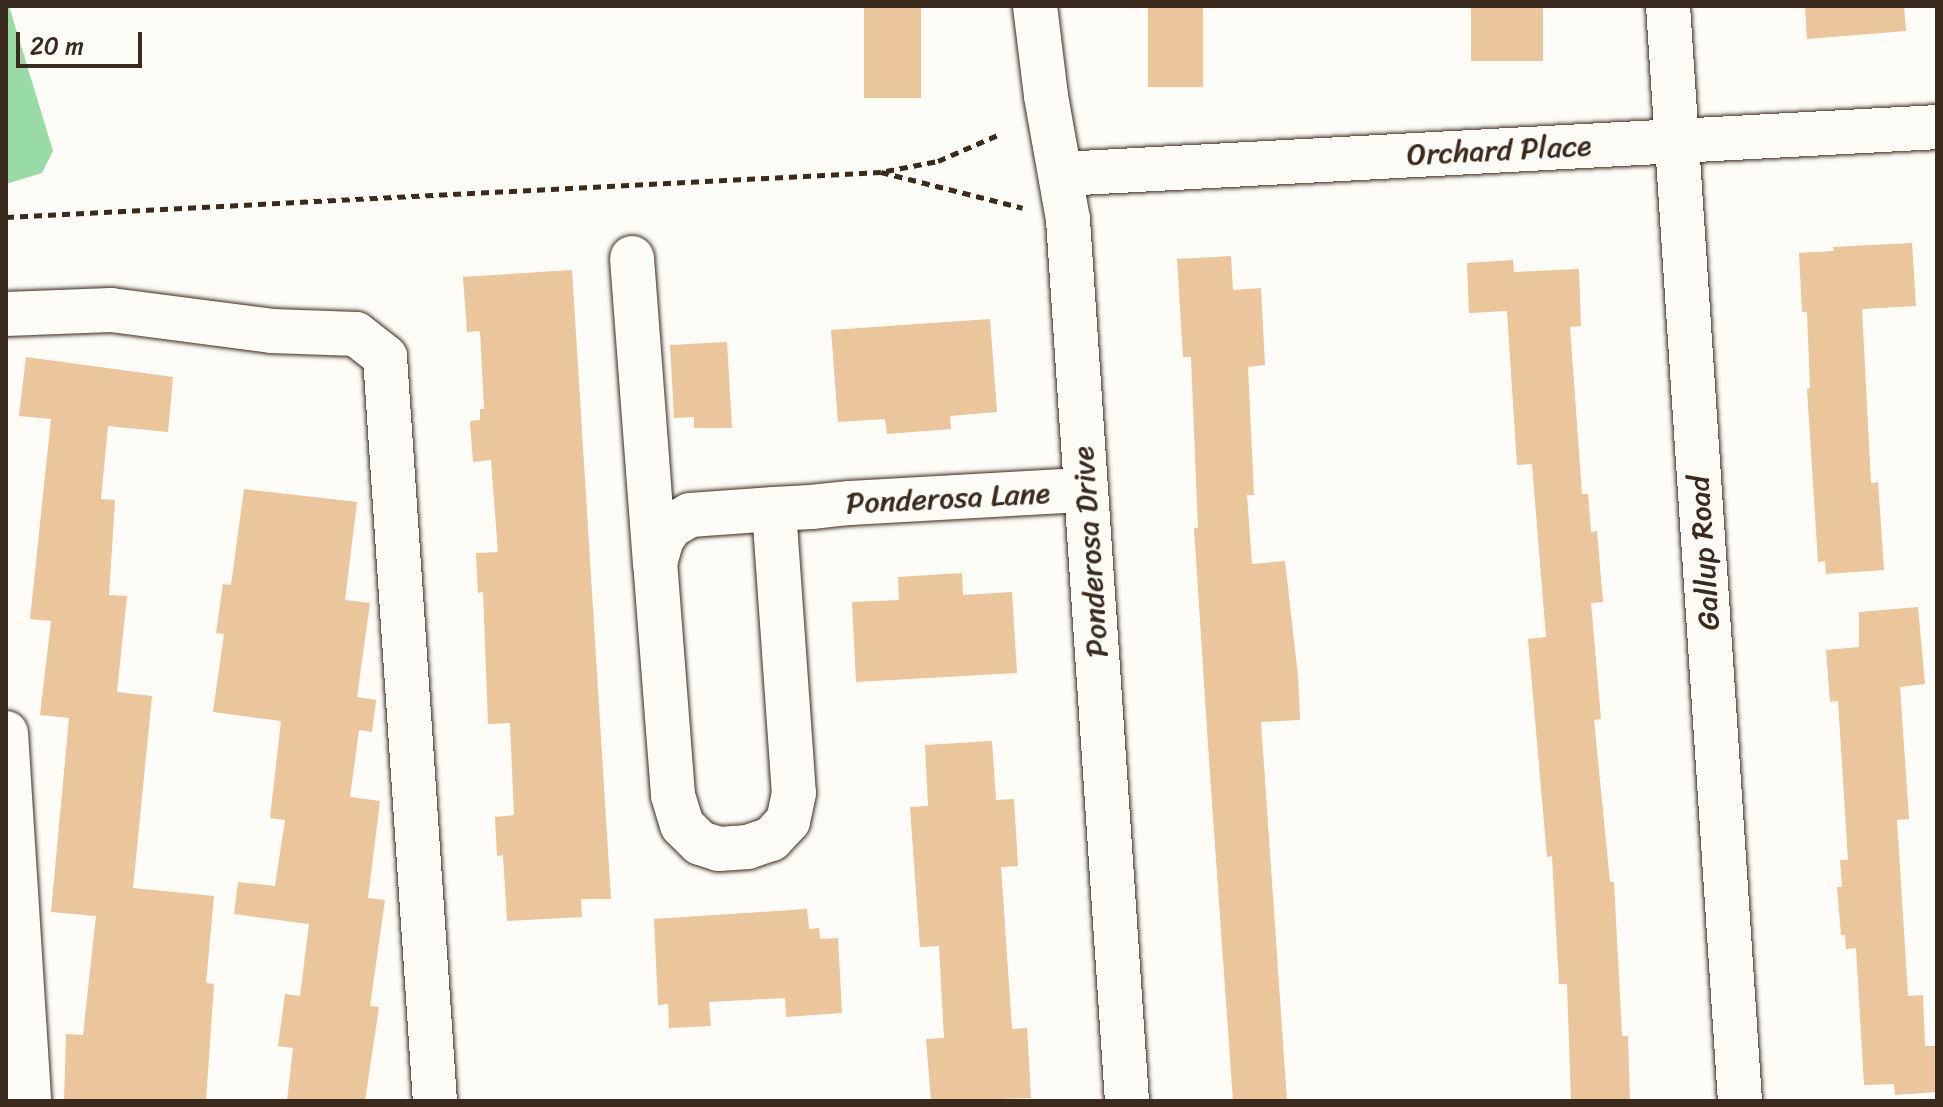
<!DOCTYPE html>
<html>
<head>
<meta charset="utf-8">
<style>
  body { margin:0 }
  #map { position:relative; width:1943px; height:1107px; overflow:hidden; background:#fdfcf7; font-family:Sriracha,sans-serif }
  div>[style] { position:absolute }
  .green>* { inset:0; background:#98dba7 }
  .building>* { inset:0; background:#ebc59b; transform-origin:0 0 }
  .path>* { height:5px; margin-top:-2.5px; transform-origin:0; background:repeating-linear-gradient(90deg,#3b2a1e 0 8px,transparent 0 14px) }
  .roads { filter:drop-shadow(0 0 2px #3b2a1e) drop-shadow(0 0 2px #3b2a1e) }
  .minor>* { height:44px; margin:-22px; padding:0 22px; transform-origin:22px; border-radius:22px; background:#fdfcf7 }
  span { translate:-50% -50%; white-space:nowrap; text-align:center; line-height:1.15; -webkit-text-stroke:7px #fdfcf7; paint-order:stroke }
  .street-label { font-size:30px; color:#3b2a1e }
  .frame { position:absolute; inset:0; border:8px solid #3b2a1e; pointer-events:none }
  .scale { position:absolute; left:16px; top:32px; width:126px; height:36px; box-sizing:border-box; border:4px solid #3b2a1e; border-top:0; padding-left:10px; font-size:24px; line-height:28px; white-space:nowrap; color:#3b2a1e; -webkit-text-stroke:6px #fdfcf7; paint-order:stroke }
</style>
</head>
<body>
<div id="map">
  <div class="green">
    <i style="clip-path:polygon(6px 6px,9px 6px,53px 151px,42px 173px,6px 184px)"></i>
  </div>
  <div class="building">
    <i style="left:864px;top:6px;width:57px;height:92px"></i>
    <i style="left:1148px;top:6px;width:55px;height:81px"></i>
    <i style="left:1471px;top:6px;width:72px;height:55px"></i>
    <i style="clip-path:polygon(1805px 6px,1904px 6px,1906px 31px,1807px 39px)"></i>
    <i style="clip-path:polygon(1912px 243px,1916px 306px,1862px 309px,1871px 483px,1878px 482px,1884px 570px,1826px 574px,1825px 561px,1818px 562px,1807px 389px,1810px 388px,1807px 312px,1802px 312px,1799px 253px,1834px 251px,1833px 247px)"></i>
    <i style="clip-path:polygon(1231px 256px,1233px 290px,1261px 288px,1265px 365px,1248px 367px,1254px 495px,1247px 495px,1252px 564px,1285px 561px,1298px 676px,1300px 720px,1261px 722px,1287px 1101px,1233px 1101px,1209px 760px,1194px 528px,1198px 528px,1191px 357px,1183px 357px,1177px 259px)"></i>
    <i style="clip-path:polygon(1513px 260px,1514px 272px,1579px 269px,1581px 326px,1570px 327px,1582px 494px,1588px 494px,1591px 532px,1597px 531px,1603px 602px,1591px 603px,1601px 719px,1594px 720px,1610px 882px,1614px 882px,1622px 1036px,1628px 1036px,1630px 1101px,1571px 1101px,1567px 984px,1559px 984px,1552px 856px,1547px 857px,1528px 639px,1546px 637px,1532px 464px,1517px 465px,1507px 311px,1469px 313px,1467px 263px)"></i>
    <i style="clip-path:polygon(572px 270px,611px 899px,581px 899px,582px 917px,507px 921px,503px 855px,497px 856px,495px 817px,514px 815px,510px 723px,488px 724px,483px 592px,478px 593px,476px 553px,498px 552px,491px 460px,473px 462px,470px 421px,480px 420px,480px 409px,484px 409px,480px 331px,467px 332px,463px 277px)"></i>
    <i style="clip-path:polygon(990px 319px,997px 412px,950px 416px,951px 429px,887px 434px,885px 419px,838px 422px,831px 330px)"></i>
    <i style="clip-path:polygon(727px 342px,732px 428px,694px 428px,694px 417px,674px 418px,670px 345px)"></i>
    <i style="clip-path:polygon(26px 357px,173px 377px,168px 432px,108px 426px,101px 499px,115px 500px,109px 595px,127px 596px,117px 692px,152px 696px,133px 888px,214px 896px,206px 983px,214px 984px,206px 1101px,64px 1101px,66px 1034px,83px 1035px,96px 916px,51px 912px,69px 718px,40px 715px,51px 621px,30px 619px,51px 419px,19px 416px)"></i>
    <i style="clip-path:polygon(244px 489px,357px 502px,345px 600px,370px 603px,357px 697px,376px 700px,372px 732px,359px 730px,350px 797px,380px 801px,368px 898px,385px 900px,370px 1006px,379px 1007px,365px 1101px,287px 1101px,293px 1048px,278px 1046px,285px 994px,300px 996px,309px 924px,234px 914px,238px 882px,275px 886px,285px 820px,270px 818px,281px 721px,213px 712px,224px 634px,216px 633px,223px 584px,231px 585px)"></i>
    <i style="clip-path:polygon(962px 573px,963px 595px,1012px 592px,1017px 673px,856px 682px,852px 602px,899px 600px,898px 577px)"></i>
    <i style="clip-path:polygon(1918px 607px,1925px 684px,1900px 687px,1909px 819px,1897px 820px,1908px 996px,1923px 995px,1925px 1046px,1937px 1046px,1937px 1092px,1895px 1095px,1894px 1084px,1864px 1085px,1856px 948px,1846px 949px,1845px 935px,1841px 935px,1837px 887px,1842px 887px,1840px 860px,1848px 860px,1838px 701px,1830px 702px,1826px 650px,1859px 647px,1859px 612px)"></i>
    <i style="clip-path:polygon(992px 741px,996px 800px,1014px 799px,1018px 866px,1001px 867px,1012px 1029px,1027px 1028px,1031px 1098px,931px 1101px,926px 1039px,944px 1038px,939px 946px,920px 947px,910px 807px,928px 806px,925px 745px)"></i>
    <i style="clip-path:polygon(807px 909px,809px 929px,819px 928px,820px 939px,838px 938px,842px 1013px,786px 1017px,785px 998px,709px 1002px,711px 1026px,669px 1028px,668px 1004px,658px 1005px,654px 919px)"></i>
  </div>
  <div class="path">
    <i style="left:886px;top:171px;width:53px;rotate:-10.9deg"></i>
    <i style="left:938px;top:161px;width:68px;rotate:-23.5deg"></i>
    <i style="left:6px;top:217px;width:876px;rotate:-2.94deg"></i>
    <i style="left:881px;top:172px;width:146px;rotate:14.2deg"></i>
  </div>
  <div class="roads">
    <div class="minor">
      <i style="left:1035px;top:6px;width:91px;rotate:83deg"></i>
      <i style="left:1046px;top:96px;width:126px;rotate:79.9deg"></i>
      <i style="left:1068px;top:220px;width:883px;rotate:86.17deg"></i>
      <i style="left:1668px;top:6px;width:1097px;rotate:86.24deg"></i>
      <i style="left:1062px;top:174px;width:876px;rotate:-3.07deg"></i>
      <i style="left:632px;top:258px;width:306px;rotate:85.7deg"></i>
      <i style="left:6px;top:314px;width:105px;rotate:-2.2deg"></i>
      <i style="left:111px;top:310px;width:162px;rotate:7.4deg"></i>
      <i style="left:272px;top:331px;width:84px;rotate:2deg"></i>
      <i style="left:356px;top:334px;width:37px;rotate:38deg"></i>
      <i style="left:385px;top:357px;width:746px;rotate:86.16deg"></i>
      <i style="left:774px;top:509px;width:285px;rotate:86deg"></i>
      <i style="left:794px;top:793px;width:29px;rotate:102deg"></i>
      <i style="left:788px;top:821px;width:25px;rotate:133deg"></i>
      <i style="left:771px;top:839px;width:24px;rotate:161deg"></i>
      <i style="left:748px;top:847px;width:29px;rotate:176deg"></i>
      <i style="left:719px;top:849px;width:20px;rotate:-162deg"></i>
      <i style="left:700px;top:843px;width:25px;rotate:-135deg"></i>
      <i style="left:682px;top:825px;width:31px;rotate:-107deg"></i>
      <i style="left:673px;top:795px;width:233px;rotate:-94.4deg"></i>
      <i style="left:655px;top:563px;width:25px;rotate:-74deg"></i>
      <i style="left:662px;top:539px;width:16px;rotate:-55deg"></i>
      <i style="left:671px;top:526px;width:22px;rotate:-30deg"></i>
      <i style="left:690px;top:515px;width:84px;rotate:-4.1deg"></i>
      <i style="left:774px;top:509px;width:37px;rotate:-3deg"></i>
      <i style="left:811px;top:507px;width:39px;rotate:-6deg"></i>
      <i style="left:850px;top:503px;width:236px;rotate:-3.2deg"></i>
      <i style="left:6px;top:733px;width:369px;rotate:86.4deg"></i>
    </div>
  </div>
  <div class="street-label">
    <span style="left:1499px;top:150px;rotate:-3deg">Orchard Place</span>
    <span style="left:948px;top:498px;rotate:-3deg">Ponderosa Lane</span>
    <span style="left:1090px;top:552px;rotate:-94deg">Ponderosa Drive</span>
    <span style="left:1704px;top:553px;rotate:-94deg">Gallup Road</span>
  </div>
  <div class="frame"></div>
  <div class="scale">20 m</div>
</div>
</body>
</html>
